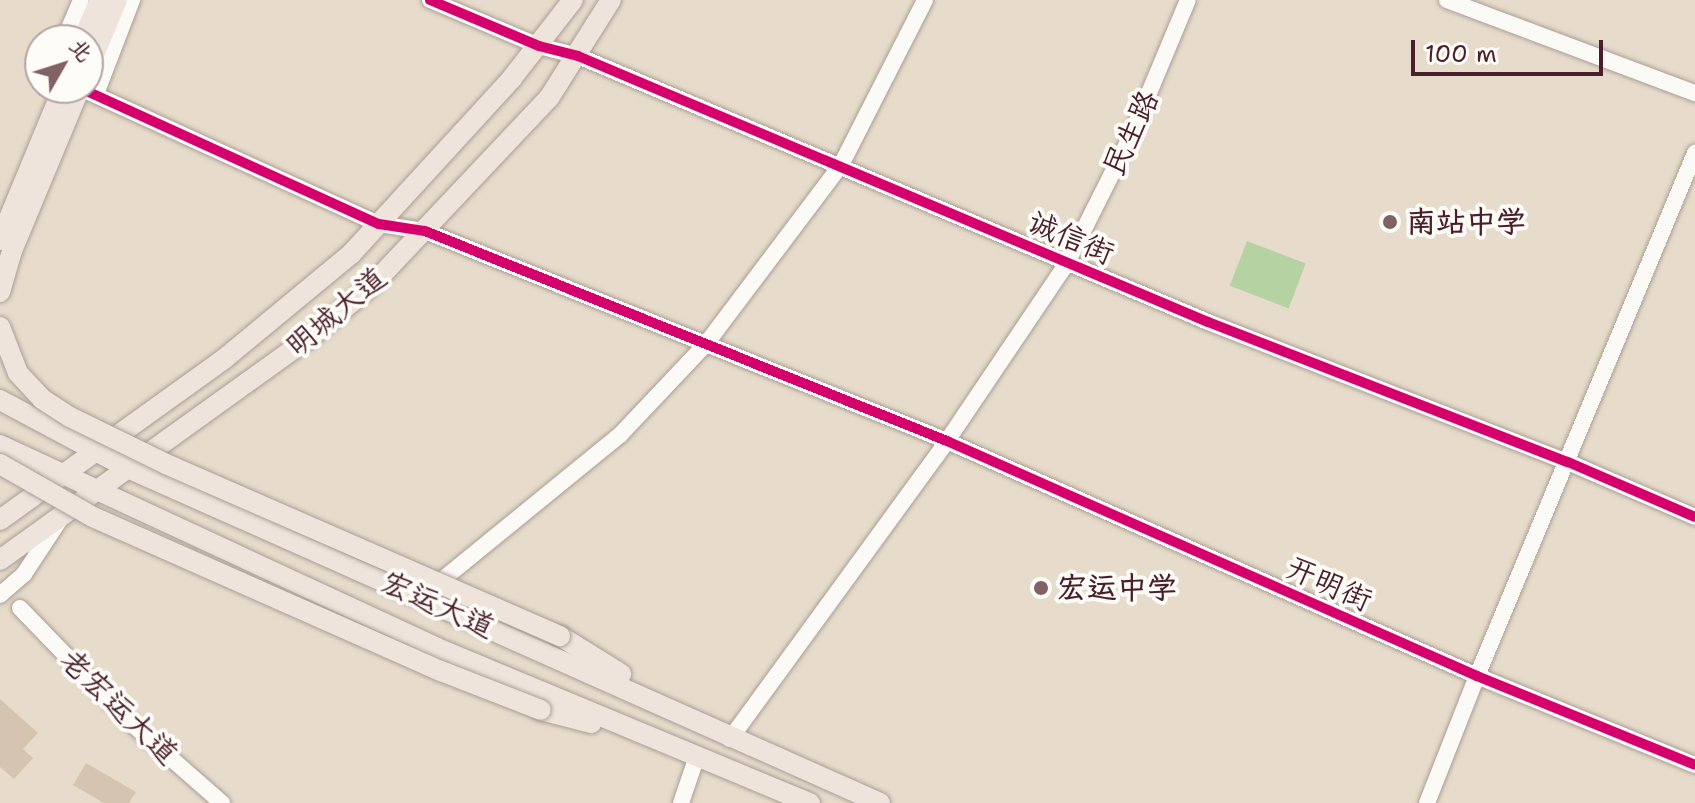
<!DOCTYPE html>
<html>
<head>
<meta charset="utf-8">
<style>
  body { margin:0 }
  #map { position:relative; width:1695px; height:803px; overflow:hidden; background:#e7dccb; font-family:"Shantell Sans","LXGW WenKai TC",sans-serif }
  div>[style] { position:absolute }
  .green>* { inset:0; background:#b5d2a2; transform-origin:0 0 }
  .building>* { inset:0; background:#d4c4b0 }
  .roads { filter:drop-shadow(0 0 2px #aa9e96) drop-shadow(0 0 2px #aa9e96) }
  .minor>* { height:16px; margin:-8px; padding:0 8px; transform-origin:8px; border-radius:8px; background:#fbfaf7 }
  .major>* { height:20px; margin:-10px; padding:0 10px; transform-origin:10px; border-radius:10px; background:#eee4dc }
  .bridges { filter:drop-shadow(0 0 2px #aa9e96) drop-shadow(0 0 2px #aa9e96) }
  .major-bridge>* { height:20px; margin:-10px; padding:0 10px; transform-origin:10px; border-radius:10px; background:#eee4dc }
  .cycleway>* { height:10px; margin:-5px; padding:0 5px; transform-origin:5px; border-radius:5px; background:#d6006c }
  .dots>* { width:22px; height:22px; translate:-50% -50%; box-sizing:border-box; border:4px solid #fdfcf7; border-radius:50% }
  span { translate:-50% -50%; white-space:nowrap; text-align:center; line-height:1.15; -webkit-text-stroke:8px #fdfcf7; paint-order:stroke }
  .street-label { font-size:30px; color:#4a1f2b }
  .poi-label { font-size:30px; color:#4a1f2b; font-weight:700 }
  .left { translate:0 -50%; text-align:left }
  .north { position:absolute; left:24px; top:24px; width:80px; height:80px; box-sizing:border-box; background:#fdfcf7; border:2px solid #b5a4a5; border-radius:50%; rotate:51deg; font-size:22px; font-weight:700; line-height:32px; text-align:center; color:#4a1f2b }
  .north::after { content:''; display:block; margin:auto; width:28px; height:36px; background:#816163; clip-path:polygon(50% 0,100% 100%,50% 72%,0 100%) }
  .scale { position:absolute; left:1411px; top:40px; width:192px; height:36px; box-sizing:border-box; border:4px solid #4a1f2b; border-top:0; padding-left:10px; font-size:24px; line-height:28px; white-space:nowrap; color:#4a1f2b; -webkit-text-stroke:6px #fdfcf7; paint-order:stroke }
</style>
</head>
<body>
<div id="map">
  <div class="green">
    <i style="left:1247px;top:241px;width:63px;height:48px;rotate:21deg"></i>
  </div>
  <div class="building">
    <i style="clip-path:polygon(0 699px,38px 733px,23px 749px,33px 758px,14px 779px,0 767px)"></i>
    <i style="clip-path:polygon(86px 763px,136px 792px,129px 803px,104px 803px,73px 785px)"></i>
  </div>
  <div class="roads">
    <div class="minor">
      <i style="left:430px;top:0;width:118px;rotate:22.9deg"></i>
      <i style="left:539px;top:46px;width:40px;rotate:14.4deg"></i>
      <i style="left:578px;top:56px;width:684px;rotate:22.89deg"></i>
      <i style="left:1208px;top:322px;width:386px;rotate:21.3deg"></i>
      <i style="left:1568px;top:462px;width:138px;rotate:23.4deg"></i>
      <i style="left:1447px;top:0;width:265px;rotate:20.6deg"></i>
      <i style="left:64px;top:40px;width:43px;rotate:-67deg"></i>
      <i style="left:80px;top:88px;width:328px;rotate:24.5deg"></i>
      <i style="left:379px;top:224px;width:47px;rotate:8.7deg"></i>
      <i style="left:425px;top:231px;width:563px;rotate:21.91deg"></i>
      <i style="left:947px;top:441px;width:580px;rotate:23.91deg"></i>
      <i style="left:1477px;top:676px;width:235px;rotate:22.2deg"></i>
      <i style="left:96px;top:94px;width:101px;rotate:-69deg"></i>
      <i style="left:431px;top:589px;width:244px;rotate:-39.2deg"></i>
      <i style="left:620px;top:435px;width:125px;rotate:-46.6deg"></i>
      <i style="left:706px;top:344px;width:224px;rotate:-53deg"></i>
      <i style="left:841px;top:165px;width:185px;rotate:-63deg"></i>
      <i style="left:0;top:595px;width:32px;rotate:-41deg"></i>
      <i style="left:24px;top:574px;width:64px;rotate:-56.6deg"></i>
      <i style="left:20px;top:608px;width:161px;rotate:46deg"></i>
      <i style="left:132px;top:724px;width:120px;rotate:41.3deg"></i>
      <i style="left:730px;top:739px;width:369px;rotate:-53.9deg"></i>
      <i style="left:947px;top:441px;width:215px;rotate:-56deg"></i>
      <i style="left:1067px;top:263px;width:142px;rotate:-63.3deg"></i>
      <i style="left:1131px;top:136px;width:147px;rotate:-67.3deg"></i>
      <i style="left:681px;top:803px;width:50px;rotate:-71.2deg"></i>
      <i style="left:1427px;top:803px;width:136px;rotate:-68.5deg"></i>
      <i style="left:1477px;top:676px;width:567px;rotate:-67.37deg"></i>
    </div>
    <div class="major">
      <i style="left:83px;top:40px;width:43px;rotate:-67deg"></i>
      <i style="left:88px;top:69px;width:75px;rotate:-67.2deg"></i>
      <i style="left:0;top:240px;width:165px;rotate:-67.5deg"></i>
      <i style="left:0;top:292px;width:43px;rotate:-73.7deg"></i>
      <i style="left:12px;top:251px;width:177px;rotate:-67.4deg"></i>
      <i style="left:0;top:400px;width:145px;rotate:28deg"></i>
      <i style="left:128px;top:468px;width:823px;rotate:24.01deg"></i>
      <i style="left:0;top:445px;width:482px;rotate:24.9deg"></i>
      <i style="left:437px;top:648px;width:404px;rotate:22.6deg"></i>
      <i style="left:0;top:520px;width:276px;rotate:-35.7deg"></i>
      <i style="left:224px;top:359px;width:165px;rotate:-39.6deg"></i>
      <i style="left:351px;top:254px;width:239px;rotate:-47.5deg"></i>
      <i style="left:512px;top:78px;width:99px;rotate:-52deg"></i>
      <i style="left:0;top:560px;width:385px;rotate:-35.7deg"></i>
      <i style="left:313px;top:335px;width:79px;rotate:-40.4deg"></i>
      <i style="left:373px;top:284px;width:256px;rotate:-46.6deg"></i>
      <i style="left:549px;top:98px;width:116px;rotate:-57.7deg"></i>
      <i style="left:560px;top:636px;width:72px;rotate:31.9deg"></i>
      <i style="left:541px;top:710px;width:52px;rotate:14.6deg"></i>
    </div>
  </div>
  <div class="bridges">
    <div class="major-bridge">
      <i style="left:0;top:327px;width:49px;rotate:68.6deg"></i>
      <i style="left:18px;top:373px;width:35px;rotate:47deg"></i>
      <i style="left:42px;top:399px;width:33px;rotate:33deg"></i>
      <i style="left:70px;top:417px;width:107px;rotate:26.1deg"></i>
      <i style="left:166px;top:464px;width:430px;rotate:23.6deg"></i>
      <i style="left:0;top:464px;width:107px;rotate:29.7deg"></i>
      <i style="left:93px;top:517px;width:381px;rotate:23.9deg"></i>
      <i style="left:441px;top:671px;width:107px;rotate:21.3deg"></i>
    </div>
  </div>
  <div class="cycleway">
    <i style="left:430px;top:0;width:118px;rotate:22.9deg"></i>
    <i style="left:539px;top:46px;width:40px;rotate:14.4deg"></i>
    <i style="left:578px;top:56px;width:684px;rotate:22.89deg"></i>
    <i style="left:1208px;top:322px;width:386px;rotate:21.3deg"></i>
    <i style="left:1568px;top:462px;width:138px;rotate:23.4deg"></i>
    <i style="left:80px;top:88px;width:328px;rotate:24.5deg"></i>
    <i style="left:379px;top:224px;width:47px;rotate:8.7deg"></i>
    <i style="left:425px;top:231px;width:563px;rotate:21.91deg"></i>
    <i style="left:947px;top:441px;width:580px;rotate:23.91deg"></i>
    <i style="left:1477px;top:676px;width:235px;rotate:22.2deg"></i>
  </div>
  <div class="dots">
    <i style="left:1390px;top:222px;background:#816163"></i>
    <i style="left:1041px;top:588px;background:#816163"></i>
  </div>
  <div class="street-label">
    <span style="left:1131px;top:133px;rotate:-65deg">民生路</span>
    <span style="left:1071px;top:238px;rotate:23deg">诚信街</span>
    <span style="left:336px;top:312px;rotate:-40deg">明城大道</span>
    <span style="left:1329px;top:584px;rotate:24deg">开明街</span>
    <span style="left:438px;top:605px;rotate:24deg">宏运大道</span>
    <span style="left:119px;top:707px;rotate:44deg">老宏运大道</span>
  </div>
  <div class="poi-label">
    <span class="left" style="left:1406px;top:222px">南站中学</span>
    <span class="left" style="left:1057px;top:588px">宏运中学</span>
  </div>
  <div class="north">北</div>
  <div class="scale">100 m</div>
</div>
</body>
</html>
